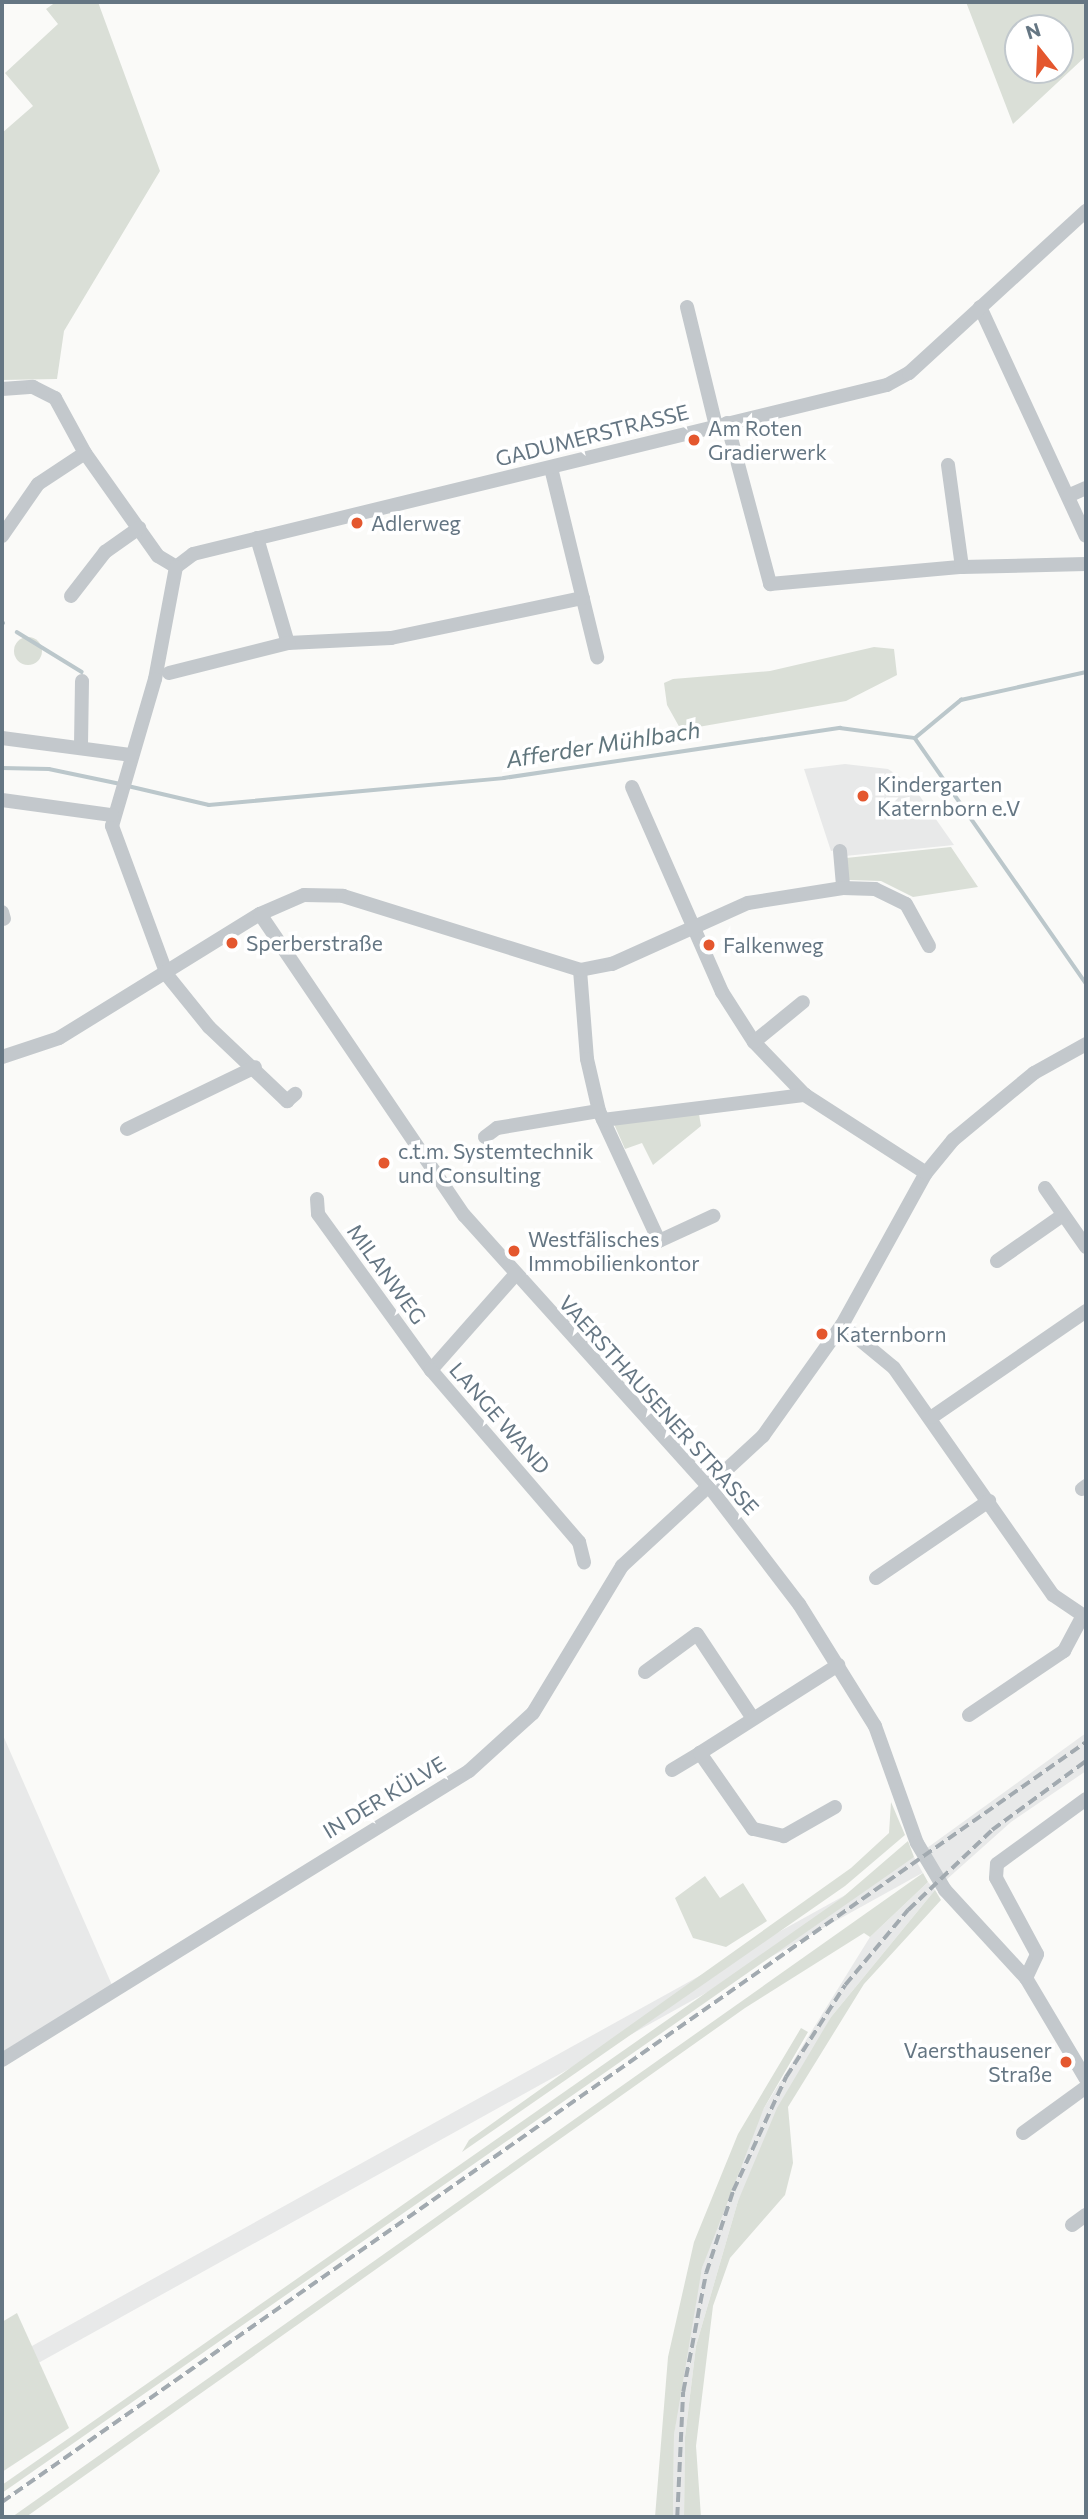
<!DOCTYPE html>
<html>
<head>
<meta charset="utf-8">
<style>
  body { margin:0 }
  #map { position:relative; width:1088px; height:2519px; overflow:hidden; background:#fafaf8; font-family:Commissioner,sans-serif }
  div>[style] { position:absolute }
  .built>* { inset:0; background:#e8e9e9; transform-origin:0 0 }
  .green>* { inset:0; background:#dadfd7 }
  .round { border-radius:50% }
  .stream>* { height:3.5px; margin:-1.75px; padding:0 1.75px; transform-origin:1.75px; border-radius:1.75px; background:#bbc7cb }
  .street>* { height:14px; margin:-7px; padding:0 7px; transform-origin:7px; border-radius:7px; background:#c3c8cc }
  .rail>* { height:3.5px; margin-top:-1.75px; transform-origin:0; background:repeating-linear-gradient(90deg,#a2aab0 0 10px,transparent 0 15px) }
  .dots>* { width:19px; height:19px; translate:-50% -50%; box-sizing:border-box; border:4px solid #fff; border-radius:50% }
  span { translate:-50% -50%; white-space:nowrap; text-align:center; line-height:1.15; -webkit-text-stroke:7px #fff; paint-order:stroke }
  .poi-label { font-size:21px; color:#657683 }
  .left { translate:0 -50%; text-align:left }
  .right { translate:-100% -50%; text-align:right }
  .street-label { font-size:21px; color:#657683 }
  .water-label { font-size:23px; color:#60757c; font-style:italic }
  .frame { position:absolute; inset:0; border:4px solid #657683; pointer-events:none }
  .north { position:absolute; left:1004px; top:14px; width:70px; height:70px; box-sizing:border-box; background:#fff; border:2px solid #c1c8cd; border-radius:50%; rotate:342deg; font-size:19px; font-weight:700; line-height:28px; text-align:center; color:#657683 }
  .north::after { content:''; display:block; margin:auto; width:24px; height:32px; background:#e4572e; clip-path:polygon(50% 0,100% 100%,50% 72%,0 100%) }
</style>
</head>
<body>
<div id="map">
  <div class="built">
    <i style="clip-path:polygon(845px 764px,888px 769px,912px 785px,954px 845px,845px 856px,842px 849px,831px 851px,804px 769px)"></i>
    <i style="clip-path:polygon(2px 1733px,112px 1985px,2px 2052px)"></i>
    <i style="clip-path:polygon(1086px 1733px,1086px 1771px,1011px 1822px,946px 1880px,927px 1848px)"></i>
    <i style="left:914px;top:1857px;width:18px;height:1112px;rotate:61deg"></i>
    <i style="clip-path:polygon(928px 1882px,935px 1890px,831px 2017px,738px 2201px,696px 2346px,685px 2437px,684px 2517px,673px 2517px,674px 2435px,686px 2344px,702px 2268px,729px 2186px,764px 2108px,870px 1937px)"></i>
  </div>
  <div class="green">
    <i style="clip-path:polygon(56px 2px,98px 2px,160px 171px,64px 331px,57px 379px,2px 380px,2px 133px,33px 106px,5px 73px,58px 24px,46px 9px)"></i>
    <i style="clip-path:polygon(evenodd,966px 2px,1086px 2px,1086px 56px,1013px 124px,966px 2px,1018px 28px,1060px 28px,1060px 70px,1018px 70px,1018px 28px)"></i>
    <i class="round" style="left:14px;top:637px;width:28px;height:28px"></i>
    <i style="clip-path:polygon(874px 647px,894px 649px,897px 675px,846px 701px,681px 730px,667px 705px,664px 683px,673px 679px,770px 671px)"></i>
    <i style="clip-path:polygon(951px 847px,978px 887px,913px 897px,881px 881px,849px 880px,846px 858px)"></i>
    <i style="clip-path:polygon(699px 1114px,701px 1126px,653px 1165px,642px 1143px,625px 1149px,614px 1124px)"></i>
    <i style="clip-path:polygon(891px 1802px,905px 1835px,845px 1886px,462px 2152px,469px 2140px,851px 1868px,889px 1833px)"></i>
    <i style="clip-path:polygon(908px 1841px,914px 1857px,2px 2493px,2px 2485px,843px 1897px)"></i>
    <i style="clip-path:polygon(923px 1873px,928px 1882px,870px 1937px,864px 1933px,745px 2008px,26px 2517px,12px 2517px)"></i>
    <i style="clip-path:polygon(705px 1876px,720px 1898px,743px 1883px,767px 1921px,726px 1947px,693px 1938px,675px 1898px)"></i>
    <i style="clip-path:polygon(935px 1890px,941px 1900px,864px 1984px,788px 2107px,793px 2163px,785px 2195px,730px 2258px,713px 2306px,696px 2446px,701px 2517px,684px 2517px,685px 2437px,696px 2346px,738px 2201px,777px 2108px,831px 2017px)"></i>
    <i style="clip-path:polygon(801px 2028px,808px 2032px,764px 2108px,702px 2268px,674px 2435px,673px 2517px,655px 2517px,668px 2357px,694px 2242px,738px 2134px)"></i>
    <i style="clip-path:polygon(17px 2313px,69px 2428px,2px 2472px,2px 2322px)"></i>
  </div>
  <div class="stream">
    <i style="left:2px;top:623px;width:1px"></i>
    <i style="left:17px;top:632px;width:76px;rotate:31.6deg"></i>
    <i style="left:915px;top:738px;width:60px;rotate:-39.6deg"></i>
    <i style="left:961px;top:700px;width:128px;rotate:-12.6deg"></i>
    <i style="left:2px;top:768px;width:47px;rotate:1.2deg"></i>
    <i style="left:49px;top:769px;width:74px;rotate:11.8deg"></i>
    <i style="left:128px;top:786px;width:83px;rotate:13.2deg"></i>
    <i style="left:209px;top:805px;width:296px;rotate:-5.2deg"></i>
    <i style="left:504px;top:778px;width:340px;rotate:-8.5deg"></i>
    <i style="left:840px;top:728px;width:76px;rotate:7.6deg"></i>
    <i style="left:915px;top:738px;width:299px;rotate:55.1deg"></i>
  </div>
  <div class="street">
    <i style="left:687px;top:307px;width:122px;rotate:76.3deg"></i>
    <i style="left:980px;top:307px;width:252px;rotate:65.2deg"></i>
    <i style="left:2px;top:389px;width:31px;rotate:-4deg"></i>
    <i style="left:33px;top:387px;width:25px;rotate:27deg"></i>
    <i style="left:55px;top:398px;width:63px;rotate:61.4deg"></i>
    <i style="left:85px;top:453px;width:126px;rotate:54.7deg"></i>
    <i style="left:158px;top:556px;width:21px;rotate:31deg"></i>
    <i style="left:727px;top:423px;width:167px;rotate:75deg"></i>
    <i style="left:770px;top:584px;width:193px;rotate:-5.1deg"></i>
    <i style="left:962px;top:567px;width:124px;rotate:-1.4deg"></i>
    <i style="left:948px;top:465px;width:103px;rotate:82.2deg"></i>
    <i style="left:551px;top:468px;width:195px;rotate:76.3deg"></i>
    <i style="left:1070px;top:495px;width:17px;rotate:-24deg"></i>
    <i style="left:2px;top:536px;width:63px;rotate:-55.3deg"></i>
    <i style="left:38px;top:484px;width:56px;rotate:-33.4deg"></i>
    <i style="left:257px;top:538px;width:109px;rotate:73.6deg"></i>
    <i style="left:288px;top:643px;width:103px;rotate:-2.8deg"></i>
    <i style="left:391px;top:638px;width:196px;rotate:-11.8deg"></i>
    <i style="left:176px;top:567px;width:21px;rotate:-37deg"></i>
    <i style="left:193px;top:554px;width:714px;rotate:-13.69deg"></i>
    <i style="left:887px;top:385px;width:25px;rotate:-29deg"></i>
    <i style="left:909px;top:373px;width:240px;rotate:-42.5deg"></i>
    <i style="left:176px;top:567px;width:114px;rotate:100.6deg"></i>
    <i style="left:155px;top:679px;width:153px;rotate:106.3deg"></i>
    <i style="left:112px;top:826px;width:159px;rotate:69.7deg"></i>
    <i style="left:167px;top:975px;width:67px;rotate:51.1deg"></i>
    <i style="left:209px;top:1027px;width:108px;rotate:43.5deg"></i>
    <i style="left:287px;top:1101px;width:11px;rotate:-41deg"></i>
    <i style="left:71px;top:596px;width:56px;rotate:-52.3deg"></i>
    <i style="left:105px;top:552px;width:42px;rotate:-35.2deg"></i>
    <i style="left:169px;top:673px;width:123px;rotate:-14.1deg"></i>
    <i style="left:2px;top:738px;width:131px;rotate:7.5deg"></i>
    <i style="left:81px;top:745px;width:64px;rotate:-89.1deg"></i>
    <i style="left:632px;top:787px;width:224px;rotate:66.3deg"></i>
    <i style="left:722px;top:992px;width:59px;rotate:57.4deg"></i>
    <i style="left:754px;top:1042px;width:74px;rotate:46.1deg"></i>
    <i style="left:805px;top:1095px;width:144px;rotate:32.8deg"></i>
    <i style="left:2px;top:800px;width:111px;rotate:7.8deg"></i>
    <i style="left:840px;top:851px;width:37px;rotate:85deg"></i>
    <i style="left:2px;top:912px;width:7px;rotate:74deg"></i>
    <i style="left:260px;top:914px;width:364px;rotate:55.9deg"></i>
    <i style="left:464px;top:1215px;width:369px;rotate:48deg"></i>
    <i style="left:711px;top:1489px;width:145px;rotate:52.6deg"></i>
    <i style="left:799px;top:1604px;width:144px;rotate:58.1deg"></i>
    <i style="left:875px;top:1726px;width:124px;rotate:70.3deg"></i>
    <i style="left:917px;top:1843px;width:55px;rotate:59.2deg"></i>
    <i style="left:945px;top:1890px;width:120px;rotate:47.4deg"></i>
    <i style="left:1026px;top:1978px;width:117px;rotate:59.3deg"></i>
    <i style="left:580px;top:970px;width:89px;rotate:85.5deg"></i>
    <i style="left:587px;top:1059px;width:53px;rotate:77deg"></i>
    <i style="left:599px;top:1111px;width:143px;rotate:65.2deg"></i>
    <i style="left:659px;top:1241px;width:60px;rotate:-24.8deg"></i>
    <i style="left:754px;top:1042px;width:63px;rotate:-39.2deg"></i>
    <i style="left:2px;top:1057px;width:60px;rotate:-18.4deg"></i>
    <i style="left:59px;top:1038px;width:236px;rotate:-31.7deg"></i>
    <i style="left:260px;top:914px;width:48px;rotate:-23.4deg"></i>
    <i style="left:304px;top:895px;width:39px;rotate:1deg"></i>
    <i style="left:343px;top:896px;width:248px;rotate:17.3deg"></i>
    <i style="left:580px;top:970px;width:33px;rotate:-11deg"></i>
    <i style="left:612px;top:964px;width:149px;rotate:-24.2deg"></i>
    <i style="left:748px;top:903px;width:96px;rotate:-9deg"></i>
    <i style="left:843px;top:888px;width:32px;rotate:2deg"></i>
    <i style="left:875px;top:889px;width:34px;rotate:26deg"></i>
    <i style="left:906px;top:904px;width:48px;rotate:61.3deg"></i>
    <i style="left:603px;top:1120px;width:204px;rotate:-7.1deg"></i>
    <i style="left:127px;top:1129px;width:142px;rotate:-25.8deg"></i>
    <i style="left:485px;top:1137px;width:15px;rotate:-37deg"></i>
    <i style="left:497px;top:1128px;width:103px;rotate:-9.5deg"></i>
    <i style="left:1045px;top:1188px;width:72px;rotate:55.2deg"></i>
    <i style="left:317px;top:1199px;width:15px;rotate:86deg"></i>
    <i style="left:318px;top:1214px;width:193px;rotate:54.1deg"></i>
    <i style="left:997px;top:1261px;width:80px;rotate:-34.9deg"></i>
    <i style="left:515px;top:1275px;width:127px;rotate:131.5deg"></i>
    <i style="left:431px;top:1370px;width:227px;rotate:49.3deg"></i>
    <i style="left:579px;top:1542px;width:21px;rotate:76deg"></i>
    <i style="left:842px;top:1325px;width:67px;rotate:39.6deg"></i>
    <i style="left:894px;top:1368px;width:277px;rotate:55deg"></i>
    <i style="left:1053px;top:1595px;width:40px;rotate:34deg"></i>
    <i style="left:932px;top:1417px;width:187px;rotate:-34.5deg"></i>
    <i style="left:1082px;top:1489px;width:5px;rotate:-37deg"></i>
    <i style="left:876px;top:1578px;width:137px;rotate:-34.3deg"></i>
    <i style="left:645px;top:1672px;width:64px;rotate:-36.2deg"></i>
    <i style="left:697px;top:1634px;width:100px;rotate:56.5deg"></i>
    <i style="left:969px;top:1715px;width:115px;rotate:-34deg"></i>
    <i style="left:1064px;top:1651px;width:38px;rotate:-62deg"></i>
    <i style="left:672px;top:1770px;width:33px;rotate:-31deg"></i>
    <i style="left:835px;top:1807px;width:59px;rotate:150.4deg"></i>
    <i style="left:784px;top:1836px;width:32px;rotate:-167deg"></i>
    <i style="left:753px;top:1829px;width:93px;rotate:-124.9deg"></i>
    <i style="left:700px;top:1753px;width:164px;rotate:-32.5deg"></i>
    <i style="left:1026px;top:1978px;width:26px;rotate:-65deg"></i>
    <i style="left:1037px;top:1954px;width:86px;rotate:-118.3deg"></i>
    <i style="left:996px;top:1878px;width:14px;rotate:-86deg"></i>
    <i style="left:997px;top:1864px;width:110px;rotate:-36.1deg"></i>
    <i style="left:2px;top:2060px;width:549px;rotate:-31.75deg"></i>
    <i style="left:469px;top:1771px;width:86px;rotate:-42.2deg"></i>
    <i style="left:533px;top:1713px;width:172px;rotate:-58.8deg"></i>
    <i style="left:622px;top:1566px;width:192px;rotate:-42.7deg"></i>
    <i style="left:763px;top:1436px;width:136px;rotate:-54.6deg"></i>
    <i style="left:842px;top:1325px;width:174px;rotate:-61.1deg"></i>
    <i style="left:926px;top:1173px;width:43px;rotate:-50.7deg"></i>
    <i style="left:953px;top:1140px;width:105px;rotate:-39.6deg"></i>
    <i style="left:1034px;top:1073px;width:60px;rotate:-29.1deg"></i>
    <i style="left:1023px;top:2133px;width:78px;rotate:-36.1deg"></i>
    <i style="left:1072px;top:2225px;width:17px;rotate:-36deg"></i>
  </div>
  <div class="rail">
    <i style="left:2px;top:2502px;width:1324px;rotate:-35.03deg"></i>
    <i style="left:677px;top:2517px;width:125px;rotate:-87.3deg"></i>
    <i style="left:683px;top:2392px;width:121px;rotate:-79.1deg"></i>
    <i style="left:706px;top:2273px;width:86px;rotate:-71.8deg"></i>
    <i style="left:733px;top:2191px;width:126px;rotate:-65.1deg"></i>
    <i style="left:786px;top:2077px;width:109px;rotate:-57.3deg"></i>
    <i style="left:845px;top:1985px;width:98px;rotate:-50deg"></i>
    <i style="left:908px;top:1910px;width:116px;rotate:-43.6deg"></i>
    <i style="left:992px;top:1830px;width:117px;rotate:-36.3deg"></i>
  </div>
  <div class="dots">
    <i style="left:694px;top:440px;background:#e4572e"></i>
    <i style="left:357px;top:523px;background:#e4572e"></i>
    <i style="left:863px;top:796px;background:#e4572e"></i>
    <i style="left:232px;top:943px;background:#e4572e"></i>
    <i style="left:709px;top:945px;background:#e4572e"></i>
    <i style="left:384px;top:1163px;background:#e4572e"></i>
    <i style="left:514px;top:1251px;background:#e4572e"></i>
    <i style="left:822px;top:1334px;background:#e4572e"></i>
    <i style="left:1066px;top:2062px;background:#e4572e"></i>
  </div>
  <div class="poi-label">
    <span class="left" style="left:708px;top:440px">Am Roten<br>Gradierwerk</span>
    <span class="left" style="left:371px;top:523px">Adlerweg</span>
    <span class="left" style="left:877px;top:796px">Kindergarten<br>Katernborn e.V</span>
    <span class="left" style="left:246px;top:943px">Sperberstraße</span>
    <span class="left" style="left:723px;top:945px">Falkenweg</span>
    <span class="left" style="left:398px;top:1163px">c.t.m. Systemtechnik<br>und Consulting</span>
    <span class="left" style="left:528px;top:1251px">Westfälisches<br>Immobilienkontor</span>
    <span class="left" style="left:836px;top:1334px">Katernborn</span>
    <span class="right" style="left:1052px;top:2062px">Vaersthausener<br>Straße</span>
  </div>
  <div class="street-label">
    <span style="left:592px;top:435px;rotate:-14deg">GADUMERSTRASSE</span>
    <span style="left:387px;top:1274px;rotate:54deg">MILANWEG</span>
    <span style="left:659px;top:1405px;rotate:48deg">VAERSTHAUSENER STRASSE</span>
    <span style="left:500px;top:1418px;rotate:49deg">LANGE WAND</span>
    <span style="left:384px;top:1797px;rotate:-31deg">IN DER KÜLVE</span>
  </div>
  <div class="water-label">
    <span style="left:603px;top:744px;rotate:-9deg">Afferder Mühlbach</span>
  </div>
  <div class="frame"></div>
  <div class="north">N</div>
</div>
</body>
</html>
